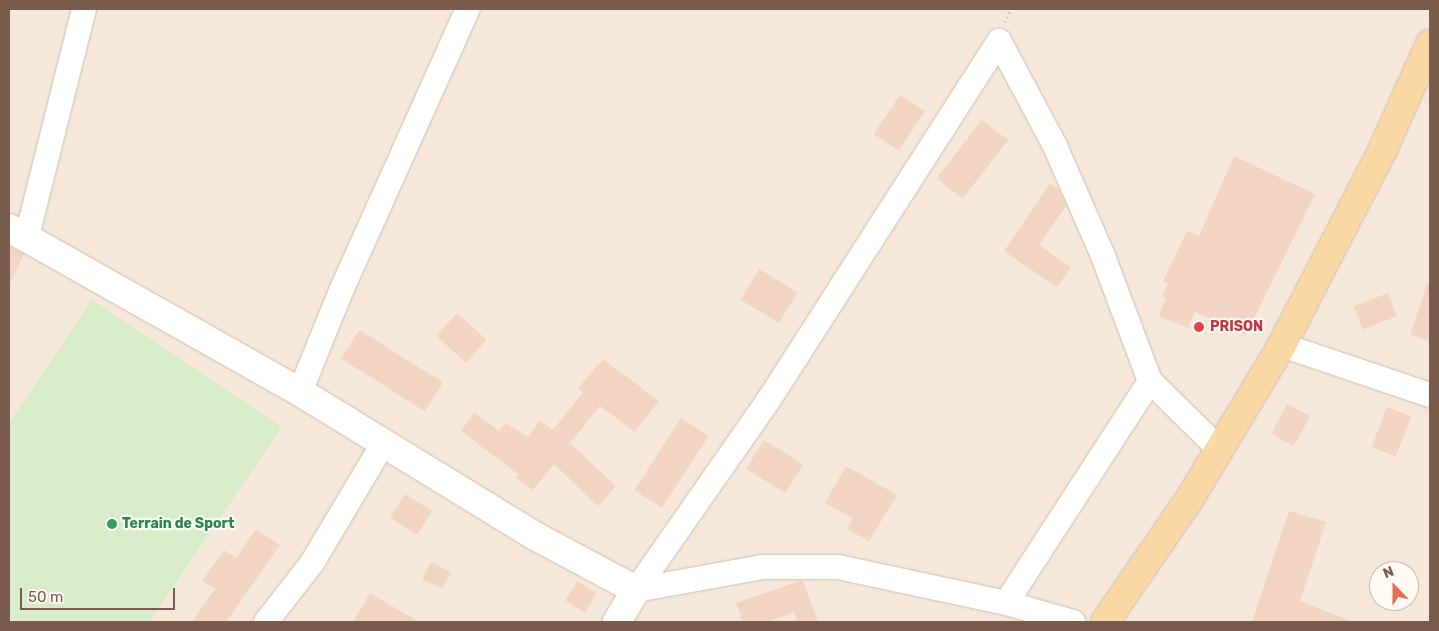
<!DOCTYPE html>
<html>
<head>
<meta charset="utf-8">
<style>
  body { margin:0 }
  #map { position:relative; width:1439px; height:631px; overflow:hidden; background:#fdf6ec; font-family:Rubik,sans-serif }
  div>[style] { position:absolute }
  .residential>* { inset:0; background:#f5e8da }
  .green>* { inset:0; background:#d8ecc9 }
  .building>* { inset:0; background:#f3d5c3; transform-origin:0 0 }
  .path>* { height:3px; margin-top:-1.5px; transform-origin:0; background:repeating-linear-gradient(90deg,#d9b8a5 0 1px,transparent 0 5px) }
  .roads { filter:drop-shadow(0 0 1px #d1beb0) drop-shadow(0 0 1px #d1beb0) }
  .street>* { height:24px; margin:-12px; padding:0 12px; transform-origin:12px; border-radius:12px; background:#fff }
  .secondary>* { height:28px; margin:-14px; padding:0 14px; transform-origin:14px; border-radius:14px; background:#fff }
  .primary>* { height:28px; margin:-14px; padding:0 14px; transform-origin:14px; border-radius:14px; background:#fbd9a5 }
  .dots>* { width:14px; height:14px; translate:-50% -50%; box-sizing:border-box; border:2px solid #fffaf3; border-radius:50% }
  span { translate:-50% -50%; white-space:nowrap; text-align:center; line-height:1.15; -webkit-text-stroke:4.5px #fffaf3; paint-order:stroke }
  .health-label { font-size:14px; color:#be3a42; font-weight:700 }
  .left { translate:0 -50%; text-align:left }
  .leisure-label { font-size:14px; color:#27864d; font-weight:700 }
  .frame { position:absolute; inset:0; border:10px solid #7a5c4d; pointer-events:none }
  .north { position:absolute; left:1369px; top:561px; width:50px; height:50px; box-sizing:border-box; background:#fffaf3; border:1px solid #cabbb1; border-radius:50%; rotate:338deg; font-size:14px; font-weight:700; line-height:20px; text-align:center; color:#7a5c4d }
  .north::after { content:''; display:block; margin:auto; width:18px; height:22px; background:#e76f51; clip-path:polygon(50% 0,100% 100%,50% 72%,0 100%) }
  .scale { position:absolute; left:20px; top:588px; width:155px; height:22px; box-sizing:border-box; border:2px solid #7a5c4d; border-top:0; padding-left:6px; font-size:15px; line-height:18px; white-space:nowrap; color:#7a5c4d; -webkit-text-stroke:4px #fffaf3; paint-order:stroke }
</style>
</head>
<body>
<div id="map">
  <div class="residential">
    <i style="clip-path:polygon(evenodd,9px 9px,1430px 9px,1430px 622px,9px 622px,9px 9px,1379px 571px,1409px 571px,1409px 601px,1379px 601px,1379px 571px)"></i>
  </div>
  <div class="green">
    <i style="clip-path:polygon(92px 300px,282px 427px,149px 622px,9px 622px,9px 423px)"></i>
  </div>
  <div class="building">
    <i style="left:900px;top:95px;width:30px;height:47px;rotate:34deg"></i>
    <i style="left:982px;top:120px;width:33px;height:74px;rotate:38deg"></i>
    <i style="clip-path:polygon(1234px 156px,1315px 194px,1246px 335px,1195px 312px,1188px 328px,1159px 316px,1166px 298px,1162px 296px,1168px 284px,1163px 281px,1187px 231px,1199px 236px)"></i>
    <i style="clip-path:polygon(1050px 184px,1059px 190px,1066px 206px,1039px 245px,1071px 267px,1057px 287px,1004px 251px)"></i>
    <i style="clip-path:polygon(9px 246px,24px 254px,9px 286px)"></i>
    <i style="left:759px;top:269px;width:45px;height:36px;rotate:31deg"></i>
    <i style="clip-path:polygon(1427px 284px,1430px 285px,1430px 341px,1410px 335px)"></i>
    <i style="left:1388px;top:293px;width:25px;height:37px;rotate:69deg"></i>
    <i style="left:457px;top:313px;width:40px;height:31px;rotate:42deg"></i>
    <i style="left:359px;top:330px;width:99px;height:34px;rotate:32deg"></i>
    <i style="clip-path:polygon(603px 359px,659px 401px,635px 432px,600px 406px,570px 443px,616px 486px,598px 506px,554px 464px,533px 490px,515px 477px,518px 474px,461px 431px,474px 413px,499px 431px,506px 423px,528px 437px,540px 421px,553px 430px,583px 392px,578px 388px)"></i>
    <i style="left:1287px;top:404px;width:26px;height:34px;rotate:28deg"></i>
    <i style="left:1387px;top:407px;width:26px;height:43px;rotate:21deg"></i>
    <i style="left:681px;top:418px;width:33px;height:86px;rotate:33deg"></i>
    <i style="left:764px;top:440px;width:46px;height:34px;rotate:32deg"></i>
    <i style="clip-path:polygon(846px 466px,897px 495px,869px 541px,847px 529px,853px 518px,825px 503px)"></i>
    <i style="left:405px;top:494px;width:32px;height:28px;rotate:32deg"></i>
    <i style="clip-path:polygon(1289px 511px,1326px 522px,1300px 601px,1354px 622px,1252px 622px)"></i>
    <i style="clip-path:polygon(256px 529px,280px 545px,226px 622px,192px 622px,215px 589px,202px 581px,224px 550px,236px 558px)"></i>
    <i style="left:431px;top:562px;width:22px;height:19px;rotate:27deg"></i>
    <i style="left:577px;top:581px;width:23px;height:23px;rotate:31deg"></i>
    <i style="clip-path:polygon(799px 581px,803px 581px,818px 622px,797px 622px,794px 612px,767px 622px,743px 622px,736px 603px)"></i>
    <i style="clip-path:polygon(370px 593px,419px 622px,353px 622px)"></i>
  </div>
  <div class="path">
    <i style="left:1005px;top:22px;width:14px;rotate:-69deg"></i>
  </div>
  <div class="roads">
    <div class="street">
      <i style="left:27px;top:236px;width:234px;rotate:-75.9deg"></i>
      <i style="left:1282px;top:345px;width:156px;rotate:18.7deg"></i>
      <i style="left:300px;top:392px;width:109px;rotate:-67.9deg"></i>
      <i style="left:341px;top:291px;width:309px;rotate:-65.8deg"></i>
      <i style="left:636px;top:590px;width:231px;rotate:-55.1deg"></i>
      <i style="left:768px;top:401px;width:428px;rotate:-57.3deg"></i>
      <i style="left:999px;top:41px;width:119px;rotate:61.9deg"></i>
      <i style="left:1055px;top:146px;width:120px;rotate:66.4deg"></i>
      <i style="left:1103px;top:256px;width:134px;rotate:69.4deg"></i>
      <i style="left:1150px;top:381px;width:97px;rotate:44.6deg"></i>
      <i style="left:636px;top:590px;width:128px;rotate:-10.3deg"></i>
      <i style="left:762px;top:567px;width:76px"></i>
      <i style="left:838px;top:567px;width:172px;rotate:12.1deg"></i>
      <i style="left:1006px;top:603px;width:70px;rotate:15.8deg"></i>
      <i style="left:1006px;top:603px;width:265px;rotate:-57deg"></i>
      <i style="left:266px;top:622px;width:75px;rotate:-52.1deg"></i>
      <i style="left:312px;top:563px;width:141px;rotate:-59.2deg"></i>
    </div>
    <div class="secondary">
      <i style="left:9px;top:228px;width:334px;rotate:29.4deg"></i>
      <i style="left:300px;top:392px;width:278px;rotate:31.5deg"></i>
      <i style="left:537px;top:537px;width:112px;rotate:28.2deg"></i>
      <i style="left:636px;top:590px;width:37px;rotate:121deg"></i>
    </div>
    <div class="primary">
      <i style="left:1105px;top:622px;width:148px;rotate:-55.5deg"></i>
      <i style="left:1189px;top:500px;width:181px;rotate:-59deg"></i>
      <i style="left:1282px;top:345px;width:220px;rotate:-62.7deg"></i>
      <i style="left:1383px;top:149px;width:115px;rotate:-65.9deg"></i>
    </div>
  </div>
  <div class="dots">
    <i style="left:1199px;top:327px;background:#e0444e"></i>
    <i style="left:112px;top:524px;background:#2e9e5b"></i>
  </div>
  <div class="health-label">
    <span class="left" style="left:1210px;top:327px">PRISON</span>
  </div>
  <div class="leisure-label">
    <span class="left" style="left:122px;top:524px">Terrain de Sport</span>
  </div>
  <div class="frame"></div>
  <div class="north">N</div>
  <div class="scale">50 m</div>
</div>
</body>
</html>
